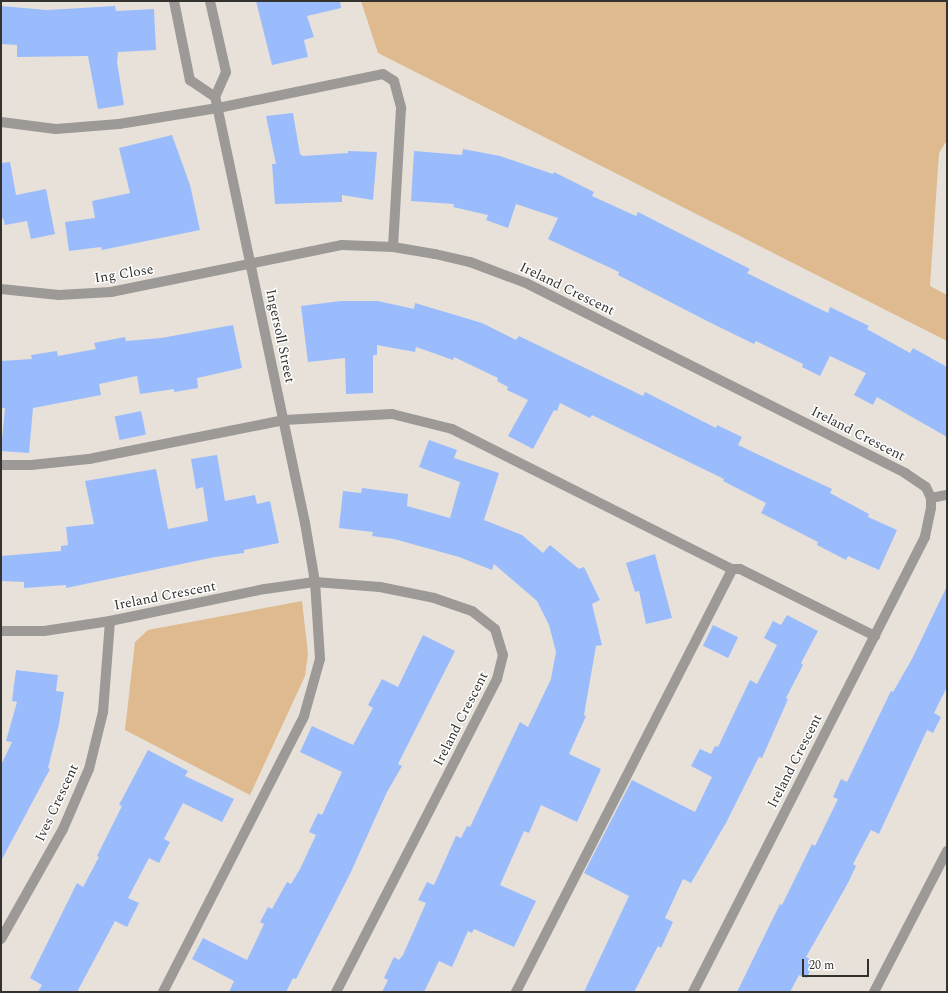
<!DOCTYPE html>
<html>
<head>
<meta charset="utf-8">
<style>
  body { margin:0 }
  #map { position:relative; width:948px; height:993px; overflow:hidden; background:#e7e1d9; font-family:Spectral,serif }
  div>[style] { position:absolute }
  .green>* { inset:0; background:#deba8e }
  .building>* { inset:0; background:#9abcfd; transform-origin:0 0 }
  .minor>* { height:10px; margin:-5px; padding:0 5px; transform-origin:5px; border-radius:5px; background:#9c9996 }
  span { translate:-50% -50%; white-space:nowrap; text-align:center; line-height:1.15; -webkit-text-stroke:3px #fff; paint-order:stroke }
  .street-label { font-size:14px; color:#34322f }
  .frame { position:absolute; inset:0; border:2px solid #34322f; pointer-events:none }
  .scale { position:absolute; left:802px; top:959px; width:67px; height:18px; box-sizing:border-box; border:2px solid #34322f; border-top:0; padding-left:5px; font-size:12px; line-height:14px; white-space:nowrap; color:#34322f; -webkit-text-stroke:3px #fff; paint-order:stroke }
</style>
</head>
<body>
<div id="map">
  <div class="green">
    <i style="clip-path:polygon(361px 1px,947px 1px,947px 140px,939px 153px,930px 286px,947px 295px,947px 341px,378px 53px)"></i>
    <i style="clip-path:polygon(302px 601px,308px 654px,305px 676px,250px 795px,125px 730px,135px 642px,148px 630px)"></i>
  </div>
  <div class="building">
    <i style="clip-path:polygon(256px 1px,340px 1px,341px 8px,307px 16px,314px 37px,304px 40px,308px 57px,272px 65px)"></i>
    <i style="clip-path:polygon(1px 6px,47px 10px,115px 6px,116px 11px,154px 9px,156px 50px,118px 52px,117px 62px,124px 105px,98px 109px,88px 56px,17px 57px,17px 45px,1px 44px)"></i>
    <i style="clip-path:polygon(293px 113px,300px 154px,303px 156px,348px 153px,348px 151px,377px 152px,373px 200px,342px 195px,342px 202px,275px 204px,272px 164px,276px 164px,266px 116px)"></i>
    <i style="clip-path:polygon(172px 135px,190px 185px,200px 230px,102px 250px,101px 247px,69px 251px,65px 222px,95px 218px,92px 201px,130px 193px,119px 148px)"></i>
    <i style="clip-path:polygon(463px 149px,500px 156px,553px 174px,554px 172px,594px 192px,592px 196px,636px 216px,638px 212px,750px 269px,747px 273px,828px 313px,830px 307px,869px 326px,867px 329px,910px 353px,913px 348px,947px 367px,947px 437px,877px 397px,873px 405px,854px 395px,866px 373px,830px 356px,820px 376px,802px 367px,803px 364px,756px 341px,754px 344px,707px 321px,618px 275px,619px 272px,548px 239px,558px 218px,516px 204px,508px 228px,486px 220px,488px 215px,453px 207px,454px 204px,411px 201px,414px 151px,462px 155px)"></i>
    <i style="clip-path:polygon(10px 162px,16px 195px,46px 189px,55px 234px,31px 239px,27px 221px,5px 225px,3px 218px,1px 219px,1px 163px)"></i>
    <i style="clip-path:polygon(341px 301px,378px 301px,414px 309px,415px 303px,482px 323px,516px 340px,519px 336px,643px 396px,645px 392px,716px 428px,717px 425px,742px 437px,738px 445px,832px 489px,830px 493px,869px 514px,868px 517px,897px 530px,879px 570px,848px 556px,846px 560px,817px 545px,818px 542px,761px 513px,766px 503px,723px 481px,724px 479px,592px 415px,590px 418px,560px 403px,557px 411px,554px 410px,533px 449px,508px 436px,528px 400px,507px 390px,508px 387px,497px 381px,498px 378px,454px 357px,453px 360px,416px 347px,415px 352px,377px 345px,377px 355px,373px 355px,373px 393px,346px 394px,345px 358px,308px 362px,301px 306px)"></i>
    <i style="clip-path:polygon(233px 325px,242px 368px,197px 378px,198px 388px,174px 392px,174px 389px,140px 394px,137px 376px,99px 384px,101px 395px,33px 408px,29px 453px,1px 451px,5px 408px,1px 408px,1px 361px,32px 359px,31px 355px,57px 351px,58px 356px,96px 349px,94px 343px,125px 337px,126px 341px,161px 338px)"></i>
    <i style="left:141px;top:411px;width:24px;height:27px;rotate:78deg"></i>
    <i style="clip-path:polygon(429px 440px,457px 450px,454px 458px,499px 473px,484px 520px,522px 535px,543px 553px,550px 545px,579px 569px,584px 567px,600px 600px,592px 604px,602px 645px,596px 646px,584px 715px,586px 716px,569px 754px,601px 769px,577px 822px,541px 805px,529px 833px,524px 831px,500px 885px,536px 901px,514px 947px,474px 929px,472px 933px,468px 931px,452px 967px,439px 961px,424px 992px,382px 992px,388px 980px,384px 978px,394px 957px,399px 960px,403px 955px,426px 903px,418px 900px,427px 882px,434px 885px,456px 836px,461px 838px,467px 826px,470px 827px,520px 722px,528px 727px,551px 679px,556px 652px,549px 625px,537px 601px,494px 564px,492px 570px,459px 557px,394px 539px,372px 536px,373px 532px,339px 528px,343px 491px,361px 493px,362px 488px,408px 494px,407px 506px,450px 518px,460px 482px,419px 467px)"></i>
    <i style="clip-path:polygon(217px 455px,225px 501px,255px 495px,257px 504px,270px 501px,279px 543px,244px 550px,244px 553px,215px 557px,66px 588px,66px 585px,24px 588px,24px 582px,1px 581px,1px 556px,61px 551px,61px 546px,68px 545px,66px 527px,94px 524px,85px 481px,156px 469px,168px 529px,208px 521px,203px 487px,196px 489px,191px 459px)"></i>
    <i style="clip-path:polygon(655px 554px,672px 618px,646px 624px,639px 591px,635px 592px,626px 563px)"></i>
    <i style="clip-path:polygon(947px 586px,947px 687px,934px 713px,941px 717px,933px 733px,927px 730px,879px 834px,871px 830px,853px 864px,856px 866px,848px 883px,806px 957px,814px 961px,807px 978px,799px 975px,790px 992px,737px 992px,780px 904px,782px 905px,812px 844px,815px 846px,838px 799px,833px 797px,841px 779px,847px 782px,891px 691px,893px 692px,912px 659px)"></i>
    <i style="clip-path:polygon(787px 615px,818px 631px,801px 663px,803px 665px,786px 698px,788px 699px,762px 758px,759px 757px,727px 821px,691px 883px,683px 879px,665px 918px,673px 922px,661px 948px,658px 946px,634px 992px,584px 992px,629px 896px,584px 873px,632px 780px,695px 812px,712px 777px,691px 766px,700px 749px,711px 754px,715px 746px,718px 747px,750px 680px,757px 684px,777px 645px,764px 638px,773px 621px,781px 625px)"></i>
    <i style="left:713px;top:625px;width:28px;height:23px;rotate:26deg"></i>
    <i style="clip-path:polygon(423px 635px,455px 651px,398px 764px,402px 766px,387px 792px,350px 874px,296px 979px,293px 978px,286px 992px,229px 992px,234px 981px,192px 959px,203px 938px,247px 960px,264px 924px,260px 922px,268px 907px,272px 909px,287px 882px,291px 884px,300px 869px,316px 835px,309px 832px,318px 813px,322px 815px,342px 772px,300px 752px,312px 726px,353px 745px,373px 708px,368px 705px,382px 679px,398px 687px)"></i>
    <i style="clip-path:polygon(16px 670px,58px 675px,56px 691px,64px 692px,59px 724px,48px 768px,50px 769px,1px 861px,1px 765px,12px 742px,6px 741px,17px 702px,12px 701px)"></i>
    <i style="clip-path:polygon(148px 750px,188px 771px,185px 776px,234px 799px,222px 822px,183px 803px,164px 839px,170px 842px,159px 863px,149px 858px,128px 898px,139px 903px,127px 927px,115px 921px,77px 992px,38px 992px,42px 985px,30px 978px,77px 883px,83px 887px,99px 857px,97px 856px,122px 806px,119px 805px)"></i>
  </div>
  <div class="minor">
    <i style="left:174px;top:1px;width:81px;rotate:78.6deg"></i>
    <i style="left:190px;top:80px;width:30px;rotate:34deg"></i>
    <i style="left:1px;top:122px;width:55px;rotate:7.3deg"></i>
    <i style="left:56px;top:129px;width:63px;rotate:-4.5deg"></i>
    <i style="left:119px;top:124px;width:100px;rotate:-9.2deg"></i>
    <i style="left:218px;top:108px;width:168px;rotate:-11.6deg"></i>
    <i style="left:383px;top:74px;width:13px;rotate:32deg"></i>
    <i style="left:394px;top:81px;width:28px;rotate:75deg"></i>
    <i style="left:401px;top:108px;width:139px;rotate:93.3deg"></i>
    <i style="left:1px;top:289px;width:58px;rotate:5.9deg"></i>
    <i style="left:59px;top:295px;width:52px;rotate:-3.3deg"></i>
    <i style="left:111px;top:292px;width:236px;rotate:-11.5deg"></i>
    <i style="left:342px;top:245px;width:51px;rotate:2.2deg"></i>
    <i style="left:393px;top:247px;width:43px;rotate:9.5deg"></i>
    <i style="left:435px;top:254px;width:36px;rotate:13deg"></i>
    <i style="left:470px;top:262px;width:60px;rotate:20.6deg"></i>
    <i style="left:526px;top:283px;width:424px;rotate:26.6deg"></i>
    <i style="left:905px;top:473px;width:25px;rotate:34deg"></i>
    <i style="left:926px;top:487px;width:12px;rotate:66deg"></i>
    <i style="left:931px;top:498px;width:10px;rotate:90deg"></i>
    <i style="left:931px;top:508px;width:30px;rotate:102deg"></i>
    <i style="left:925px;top:537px;width:511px;rotate:117.02deg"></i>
    <i style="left:1px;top:465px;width:30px"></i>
    <i style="left:31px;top:465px;width:58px;rotate:-5.9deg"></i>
    <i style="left:89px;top:459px;width:199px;rotate:-11.3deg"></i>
    <i style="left:284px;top:420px;width:108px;rotate:-3.2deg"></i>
    <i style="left:392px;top:414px;width:62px;rotate:14deg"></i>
    <i style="left:452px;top:429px;width:313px;rotate:26.6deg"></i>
    <i style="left:732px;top:569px;width:8px"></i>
    <i style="left:740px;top:569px;width:151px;rotate:26.4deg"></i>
    <i style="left:931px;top:498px;width:16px;rotate:-11deg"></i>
    <i style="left:1px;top:631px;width:43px"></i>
    <i style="left:44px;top:631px;width:67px;rotate:-8.6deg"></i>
    <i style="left:110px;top:621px;width:158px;rotate:-11.7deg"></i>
    <i style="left:265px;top:589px;width:50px;rotate:-8deg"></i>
    <i style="left:315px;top:582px;width:65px;rotate:4.4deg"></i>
    <i style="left:380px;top:587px;width:55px;rotate:11.5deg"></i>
    <i style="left:434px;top:598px;width:40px;rotate:18.9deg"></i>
    <i style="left:472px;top:611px;width:29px;rotate:38deg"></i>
    <i style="left:495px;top:629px;width:27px;rotate:73deg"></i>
    <i style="left:503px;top:655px;width:25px;rotate:104deg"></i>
    <i style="left:497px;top:679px;width:352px;rotate:117.2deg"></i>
    <i style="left:1px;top:939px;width:126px;rotate:-60.6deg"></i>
    <i style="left:63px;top:829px;width:65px;rotate:-66.6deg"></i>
    <i style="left:89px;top:769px;width:59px;rotate:-76.2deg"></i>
    <i style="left:103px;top:712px;width:91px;rotate:-85.6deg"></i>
    <i style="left:163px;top:992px;width:310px;rotate:-62.9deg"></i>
    <i style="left:304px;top:716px;width:59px;rotate:-74.3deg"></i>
    <i style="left:320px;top:659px;width:77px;rotate:-93.7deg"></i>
    <i style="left:315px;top:582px;width:60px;rotate:-99.6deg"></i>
    <i style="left:305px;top:523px;width:435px;rotate:-101.9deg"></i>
    <i style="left:215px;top:97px;width:27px;rotate:-66deg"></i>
    <i style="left:226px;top:72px;width:73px;rotate:-102.7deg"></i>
    <i style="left:516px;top:992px;width:475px;rotate:-62.9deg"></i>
    <i style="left:874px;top:992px;width:159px;rotate:-62.6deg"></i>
  </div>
  <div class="street-label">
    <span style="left:124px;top:274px;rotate:-9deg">Ing Close</span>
    <span style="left:567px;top:289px;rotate:26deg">Ireland Crescent</span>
    <span style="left:280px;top:336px;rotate:78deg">Ingersoll Street</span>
    <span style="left:858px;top:434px;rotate:27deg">Ireland Crescent</span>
    <span style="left:165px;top:596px;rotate:-11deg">Ireland Crescent</span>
    <span style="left:461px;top:719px;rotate:-63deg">Ireland Crescent</span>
    <span style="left:795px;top:761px;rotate:-63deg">Ireland Crescent</span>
    <span style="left:57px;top:803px;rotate:-65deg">Ives Crescent</span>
  </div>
  <div class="frame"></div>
  <div class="scale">20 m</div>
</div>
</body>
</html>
